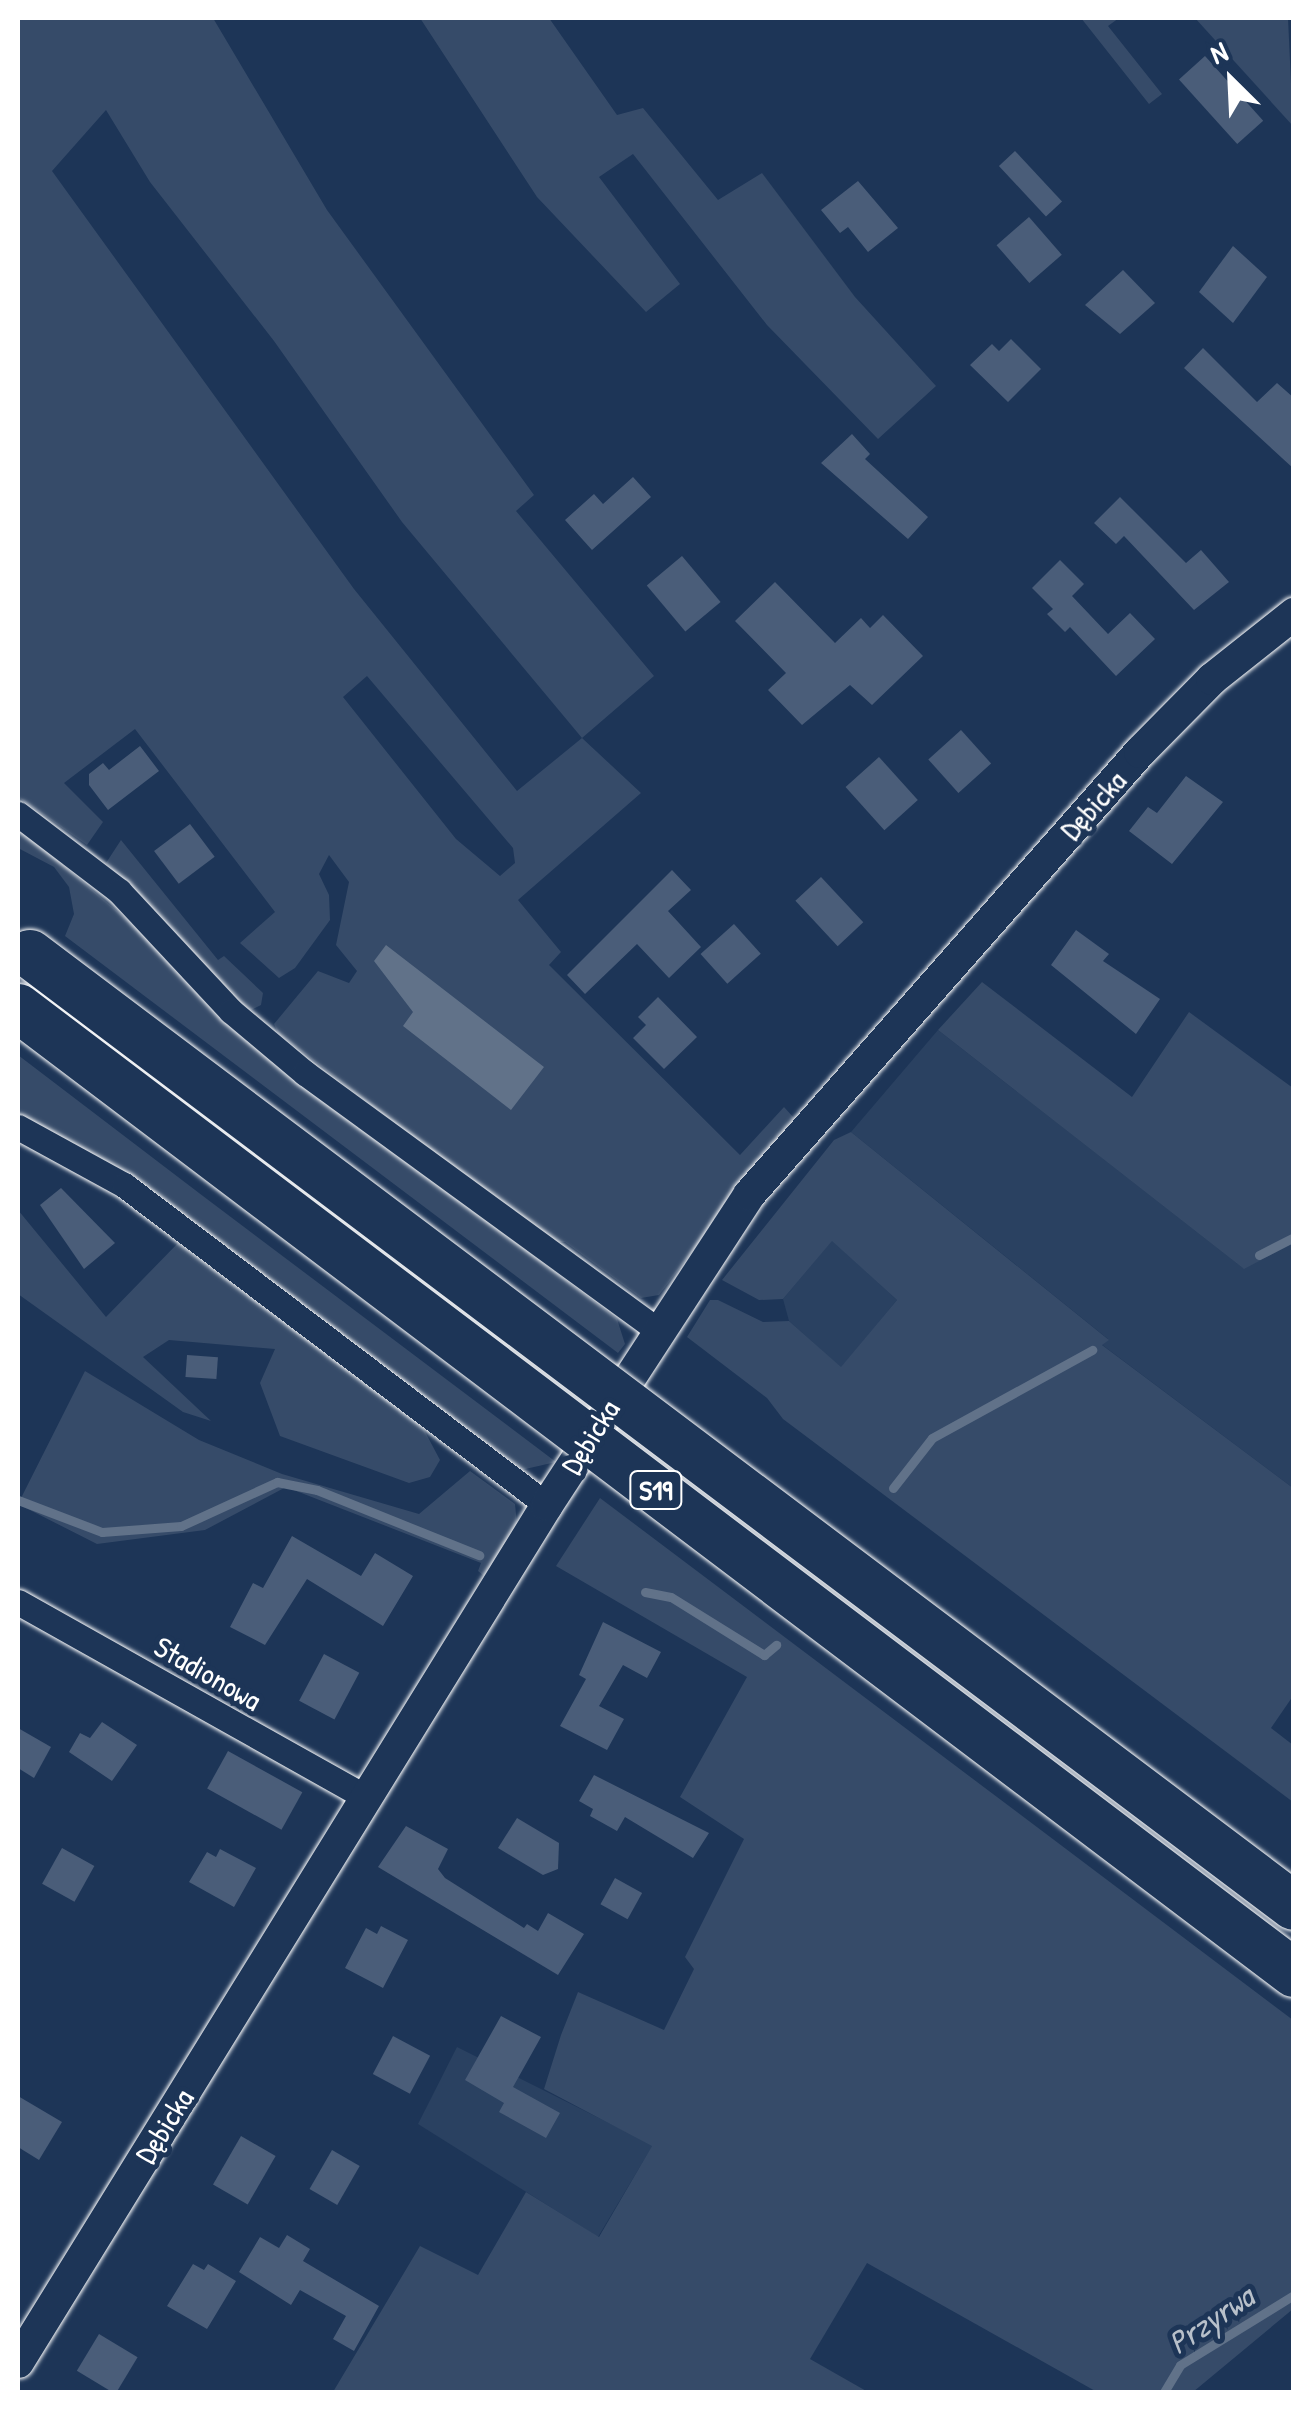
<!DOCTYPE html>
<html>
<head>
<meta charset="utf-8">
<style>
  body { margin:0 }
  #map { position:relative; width:1311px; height:2410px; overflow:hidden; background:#1d3557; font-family:"Patrick Hand",sans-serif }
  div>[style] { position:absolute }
  .built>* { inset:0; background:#2a4161 }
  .green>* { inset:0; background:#364b69 }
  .water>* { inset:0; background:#617289 }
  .stream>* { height:9px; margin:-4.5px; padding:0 4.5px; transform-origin:4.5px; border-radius:4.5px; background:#617289 }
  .building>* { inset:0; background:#4a5d79; transform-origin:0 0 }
  .roads { filter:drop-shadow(0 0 2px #fff) drop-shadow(0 0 2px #fff) }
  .minor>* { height:25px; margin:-12.5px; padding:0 12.5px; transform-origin:12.5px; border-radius:12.5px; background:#1d3557 }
  .tertiary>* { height:32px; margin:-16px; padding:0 16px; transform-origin:16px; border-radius:16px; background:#1d3557 }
  .bridges { filter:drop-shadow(0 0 2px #fff) drop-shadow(0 0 2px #fff) }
  .motorway-bridge>* { height:48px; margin:-24px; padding:0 24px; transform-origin:24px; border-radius:24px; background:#1d3557 }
  span { translate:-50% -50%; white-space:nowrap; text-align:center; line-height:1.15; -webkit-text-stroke:10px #1d3557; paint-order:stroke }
  .shield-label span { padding:2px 8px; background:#1d3557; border:2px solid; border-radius:8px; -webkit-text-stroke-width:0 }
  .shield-label { font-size:28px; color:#fff; font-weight:700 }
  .street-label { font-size:30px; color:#fff }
  .water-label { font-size:32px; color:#b8c0ca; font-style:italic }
  .frame { position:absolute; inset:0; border:20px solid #fff; pointer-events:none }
  .north { position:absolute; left:1181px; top:30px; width:100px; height:100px; -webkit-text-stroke:8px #1d3557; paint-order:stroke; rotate:336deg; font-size:28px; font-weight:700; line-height:40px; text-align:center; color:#fff }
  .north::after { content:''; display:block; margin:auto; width:35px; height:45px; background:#fff; clip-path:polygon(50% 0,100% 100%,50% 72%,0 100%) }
</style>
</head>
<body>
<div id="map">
  <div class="built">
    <i style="clip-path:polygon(938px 1030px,1243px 1268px,1293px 1243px,1293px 1488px,1101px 1344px,1108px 1339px,851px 1132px)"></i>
    <i style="clip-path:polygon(832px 1240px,897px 1300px,841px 1368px,789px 1321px,783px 1299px)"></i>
    <i style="clip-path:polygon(457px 2047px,653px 2145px,598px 2237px,418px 2124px)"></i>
  </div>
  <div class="green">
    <i style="clip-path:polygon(evenodd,18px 18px,213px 18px,327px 210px,534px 495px,516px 511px,654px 676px,582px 738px,641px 793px,518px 900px,561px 952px,549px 965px,740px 1155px,784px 1107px,794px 1118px,659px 1295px,641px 1298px,565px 1242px,549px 1242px,278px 1033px,274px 1024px,318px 971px,349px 983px,357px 971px,336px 945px,349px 882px,329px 855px,319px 874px,329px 895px,330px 920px,295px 968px,279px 978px,240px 943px,275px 912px,135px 729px,64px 783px,103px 822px,87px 845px,18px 797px,18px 18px,106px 110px,150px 182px,274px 341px,402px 522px,582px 738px,517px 791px,354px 589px,52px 171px,106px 110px,18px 18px,367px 676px,513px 848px,515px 863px,500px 876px,456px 839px,343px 697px,367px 676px)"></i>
    <i style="clip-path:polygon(420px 18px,549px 18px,617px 115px,643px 108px,718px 200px,762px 173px,855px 297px,936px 386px,878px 439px,767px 325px,633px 154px,599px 177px,680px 284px,646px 312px,537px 197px)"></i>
    <i style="clip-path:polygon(1081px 18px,1119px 18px,1108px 26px,1162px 94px,1149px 104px)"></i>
    <i style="clip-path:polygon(1195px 18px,1288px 18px,1293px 126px)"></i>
    <i style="clip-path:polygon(18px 827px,144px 934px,237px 1032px,617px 1319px,625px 1344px,618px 1353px,65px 936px,74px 914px,69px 887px,54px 867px,18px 848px)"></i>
    <i style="clip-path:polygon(121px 840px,218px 960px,224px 956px,263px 993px,261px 1005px,247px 1012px,106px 863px)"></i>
    <i style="clip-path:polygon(982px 982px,1132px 1097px,1189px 1012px,1293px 1088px,1293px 1243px,1244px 1269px,938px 1030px)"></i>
    <i style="clip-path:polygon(18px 1055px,199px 1193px,556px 1462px,521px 1470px,18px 1117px)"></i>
    <i style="clip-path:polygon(851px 1132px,1109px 1340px,1102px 1345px,1293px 1488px,1293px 1696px,1271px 1728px,1293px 1745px,1293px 1802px,783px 1419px,767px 1398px,687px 1337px,710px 1300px,718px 1300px,763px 1322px,789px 1321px,841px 1367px,897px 1300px,832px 1241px,783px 1299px,759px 1300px,722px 1280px,834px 1140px)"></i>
    <i style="clip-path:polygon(18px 1210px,106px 1317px,178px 1243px,422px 1426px,440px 1460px,430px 1477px,409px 1483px,280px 1436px,260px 1383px,275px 1349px,169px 1340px,143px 1357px,211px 1421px,183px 1412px,18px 1294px)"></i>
    <i style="clip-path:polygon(85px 1371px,199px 1440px,282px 1474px,419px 1514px,470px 1471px,515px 1504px,517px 1524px,484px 1576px,478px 1571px,481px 1563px,286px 1487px,205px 1530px,97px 1544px,18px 1504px)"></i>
    <i style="clip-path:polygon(600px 1498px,1293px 2020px,1293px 2309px,1193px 2392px,1097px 2392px,867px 2263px,810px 2359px,868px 2392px,333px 2392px,420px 2246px,478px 2275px,526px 2192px,599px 2237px,652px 2146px,544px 2089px,561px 2035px,578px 1992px,664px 2030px,694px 1969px,685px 1957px,744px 1839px,680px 1797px,747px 1677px,556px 1566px)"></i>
  </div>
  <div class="water">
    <i style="clip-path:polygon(386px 945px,544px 1067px,511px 1110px,403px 1026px,413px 1012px,374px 961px)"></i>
  </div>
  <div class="stream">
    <i style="left:1259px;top:1255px;width:39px;rotate:-27deg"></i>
    <i style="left:893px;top:1488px;width:63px;rotate:-52deg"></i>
    <i style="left:932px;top:1438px;width:183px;rotate:-28.8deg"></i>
    <i style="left:18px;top:1500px;width:90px;rotate:20.9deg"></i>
    <i style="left:102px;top:1532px;width:79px;rotate:-4.3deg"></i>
    <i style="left:181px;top:1526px;width:106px;rotate:-24.6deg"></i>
    <i style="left:277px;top:1482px;width:41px;rotate:11.3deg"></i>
    <i style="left:317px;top:1490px;width:175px;rotate:21.9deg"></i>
    <i style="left:645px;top:1592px;width:26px;rotate:11deg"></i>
    <i style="left:671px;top:1597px;width:110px;rotate:31.9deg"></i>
    <i style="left:764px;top:1655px;width:16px;rotate:-40deg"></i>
    <i style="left:1164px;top:2392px;width:31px;rotate:-59deg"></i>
    <i style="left:1180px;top:2365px;width:134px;rotate:-31.6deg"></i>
  </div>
  <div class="building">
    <i style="left:1205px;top:56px;width:87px;height:35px;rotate:48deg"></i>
    <i style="left:1015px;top:151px;width:69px;height:22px;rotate:47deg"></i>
    <i style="clip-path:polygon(858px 181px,898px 228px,868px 252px,848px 227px,840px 233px,821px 210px)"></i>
    <i style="left:1029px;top:217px;width:50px;height:43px;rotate:49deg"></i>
    <i style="clip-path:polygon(1233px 246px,1267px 277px,1233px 323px,1199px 292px)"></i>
    <i style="clip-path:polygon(1123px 270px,1155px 303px,1120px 334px,1085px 305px)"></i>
    <i style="clip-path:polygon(1011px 339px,1041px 369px,1008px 402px,970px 365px,992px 344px,999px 351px)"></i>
    <i style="clip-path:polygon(1203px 348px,1257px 402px,1277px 383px,1294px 398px,1294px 469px,1184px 368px)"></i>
    <i style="clip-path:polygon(852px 434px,870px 454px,865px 459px,928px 517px,908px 539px,821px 463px)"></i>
    <i style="clip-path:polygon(633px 477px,651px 497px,592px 550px,565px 520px,594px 494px,603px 504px)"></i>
    <i style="clip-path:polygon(1120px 497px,1186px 563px,1201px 550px,1229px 582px,1194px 610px,1124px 536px,1116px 544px,1094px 523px)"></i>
    <i style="left:682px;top:556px;width:60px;height:46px;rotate:50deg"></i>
    <i style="clip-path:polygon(1060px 560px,1084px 584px,1072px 596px,1108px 634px,1130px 613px,1155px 639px,1116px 676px,1070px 627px,1065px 632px,1047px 614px,1053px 609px,1032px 588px)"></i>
    <i style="clip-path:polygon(775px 582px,835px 643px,861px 618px,870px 628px,883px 615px,923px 656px,872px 705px,850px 685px,802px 725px,768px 690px,786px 673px,735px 621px)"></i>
    <i style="left:961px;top:730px;width:45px;height:44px;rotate:48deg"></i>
    <i style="clip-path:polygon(140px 746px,159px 771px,108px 810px,89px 785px,89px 774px,103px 763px,109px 770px)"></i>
    <i style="left:879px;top:757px;width:58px;height:45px;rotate:48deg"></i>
    <i style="clip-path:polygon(1186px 776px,1223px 802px,1172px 864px,1129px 831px,1148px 807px,1157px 813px)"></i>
    <i style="left:190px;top:824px;width:41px;height:45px;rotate:53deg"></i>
    <i style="clip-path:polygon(672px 870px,691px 890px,668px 911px,701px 947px,669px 978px,637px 944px,585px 994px,567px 975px)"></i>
    <i style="left:821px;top:877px;width:62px;height:35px;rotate:47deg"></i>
    <i style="left:734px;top:924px;width:40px;height:45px;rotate:48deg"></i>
    <i style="clip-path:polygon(1076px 930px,1109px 954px,1103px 961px,1160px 999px,1136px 1034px,1051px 965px)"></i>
    <i style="clip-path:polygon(658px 997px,697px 1037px,664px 1069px,633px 1038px,646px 1025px,638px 1017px)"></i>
    <i style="clip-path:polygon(61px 1188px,115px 1243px,84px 1269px,40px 1205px)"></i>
    <i style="left:187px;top:1355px;width:31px;height:22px;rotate:4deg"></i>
    <i style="clip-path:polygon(292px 1536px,361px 1576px,375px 1553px,413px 1576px,383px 1626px,307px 1579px,265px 1645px,230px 1627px,253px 1583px,263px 1588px)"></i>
    <i style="clip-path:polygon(603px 1622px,661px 1652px,647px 1678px,623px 1665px,599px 1706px,624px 1719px,607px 1750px,560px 1726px,586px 1679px,579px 1675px)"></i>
    <i style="left:324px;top:1654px;width:40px;height:53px;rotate:28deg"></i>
    <i style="clip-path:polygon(102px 1722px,137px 1745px,112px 1781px,69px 1752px,80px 1733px,90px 1738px)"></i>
    <i style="clip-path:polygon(18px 1728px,51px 1747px,34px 1778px,18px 1768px)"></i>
    <i style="left:228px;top:1751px;width:85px;height:43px;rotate:29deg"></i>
    <i style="clip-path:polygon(594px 1775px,709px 1833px,693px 1858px,625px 1817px,617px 1831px,590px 1816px,593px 1809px,579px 1801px)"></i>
    <i style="clip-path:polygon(517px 1818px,559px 1843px,558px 1869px,543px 1875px,498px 1848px)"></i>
    <i style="clip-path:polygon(406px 1826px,448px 1849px,438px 1869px,445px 1878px,524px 1928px,527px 1924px,538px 1931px,548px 1913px,584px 1934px,558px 1975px,378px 1867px)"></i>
    <i style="left:62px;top:1848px;width:37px;height:41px;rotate:29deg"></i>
    <i style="clip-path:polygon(220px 1849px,256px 1868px,234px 1907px,189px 1882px,207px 1852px,216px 1857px)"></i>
    <i style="left:615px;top:1878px;width:31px;height:30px;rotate:29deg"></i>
    <i style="clip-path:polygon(381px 1926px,408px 1940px,383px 1988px,345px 1968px,366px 1928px,377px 1934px)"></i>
    <i style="clip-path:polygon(501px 2016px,541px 2037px,513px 2087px,560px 2113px,546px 2138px,499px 2112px,504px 2103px,465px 2080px)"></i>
    <i style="left:393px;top:2036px;width:42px;height:43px;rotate:28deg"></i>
    <i style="clip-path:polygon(18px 2096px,62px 2122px,39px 2160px,18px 2147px)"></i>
    <i style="left:241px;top:2136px;width:40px;height:56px;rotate:30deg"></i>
    <i style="left:332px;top:2150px;width:32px;height:45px;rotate:30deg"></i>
    <i style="clip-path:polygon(287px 2235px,310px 2249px,303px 2261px,379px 2306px,354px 2351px,333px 2339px,346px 2316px,300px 2290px,291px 2305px,239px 2272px,260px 2237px,279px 2248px)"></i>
    <i style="clip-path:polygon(193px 2264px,204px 2270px,208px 2264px,236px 2281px,207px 2329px,167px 2306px)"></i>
    <i style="left:99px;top:2334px;width:45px;height:43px;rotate:31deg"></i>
  </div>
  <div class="roads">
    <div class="minor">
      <i style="left:18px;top:814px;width:127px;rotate:37.3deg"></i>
      <i style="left:119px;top:891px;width:164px;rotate:47deg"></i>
      <i style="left:231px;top:1011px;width:97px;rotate:40deg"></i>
      <i style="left:305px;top:1073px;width:436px;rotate:36.1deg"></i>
      <i style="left:18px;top:1127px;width:121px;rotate:28.7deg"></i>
      <i style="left:124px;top:1185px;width:530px;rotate:37.11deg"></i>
      <i style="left:18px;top:1602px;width:400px;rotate:29.3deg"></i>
    </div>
    <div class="tertiary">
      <i style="left:18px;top:2362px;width:1007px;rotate:-58.31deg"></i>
      <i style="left:547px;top:1505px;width:370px;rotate:-56.9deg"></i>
      <i style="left:749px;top:1195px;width:591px;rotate:-48.57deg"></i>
      <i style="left:1140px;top:752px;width:103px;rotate:-45.4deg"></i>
      <i style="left:1212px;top:679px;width:105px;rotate:-38.4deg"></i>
    </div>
  </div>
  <div class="bridges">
    <div class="motorway-bridge">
      <i style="left:30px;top:954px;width:1582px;rotate:36.99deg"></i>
      <i style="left:18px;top:1008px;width:1600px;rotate:37.1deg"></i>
    </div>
  </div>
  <div class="shield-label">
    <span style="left:656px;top:1490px">S19</span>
  </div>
  <div class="street-label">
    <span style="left:1093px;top:805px;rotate:-48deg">Dębicka</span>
    <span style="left:590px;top:1437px;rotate:-58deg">Dębicka</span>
    <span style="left:208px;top:1673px;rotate:30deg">Stadionowa</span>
    <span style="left:164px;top:2126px;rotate:-58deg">Dębicka</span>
  </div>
  <div class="water-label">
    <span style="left:1211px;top:2320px;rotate:-34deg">Przyrwa</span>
  </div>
  <div class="frame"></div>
  <div class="north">N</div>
</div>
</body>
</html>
